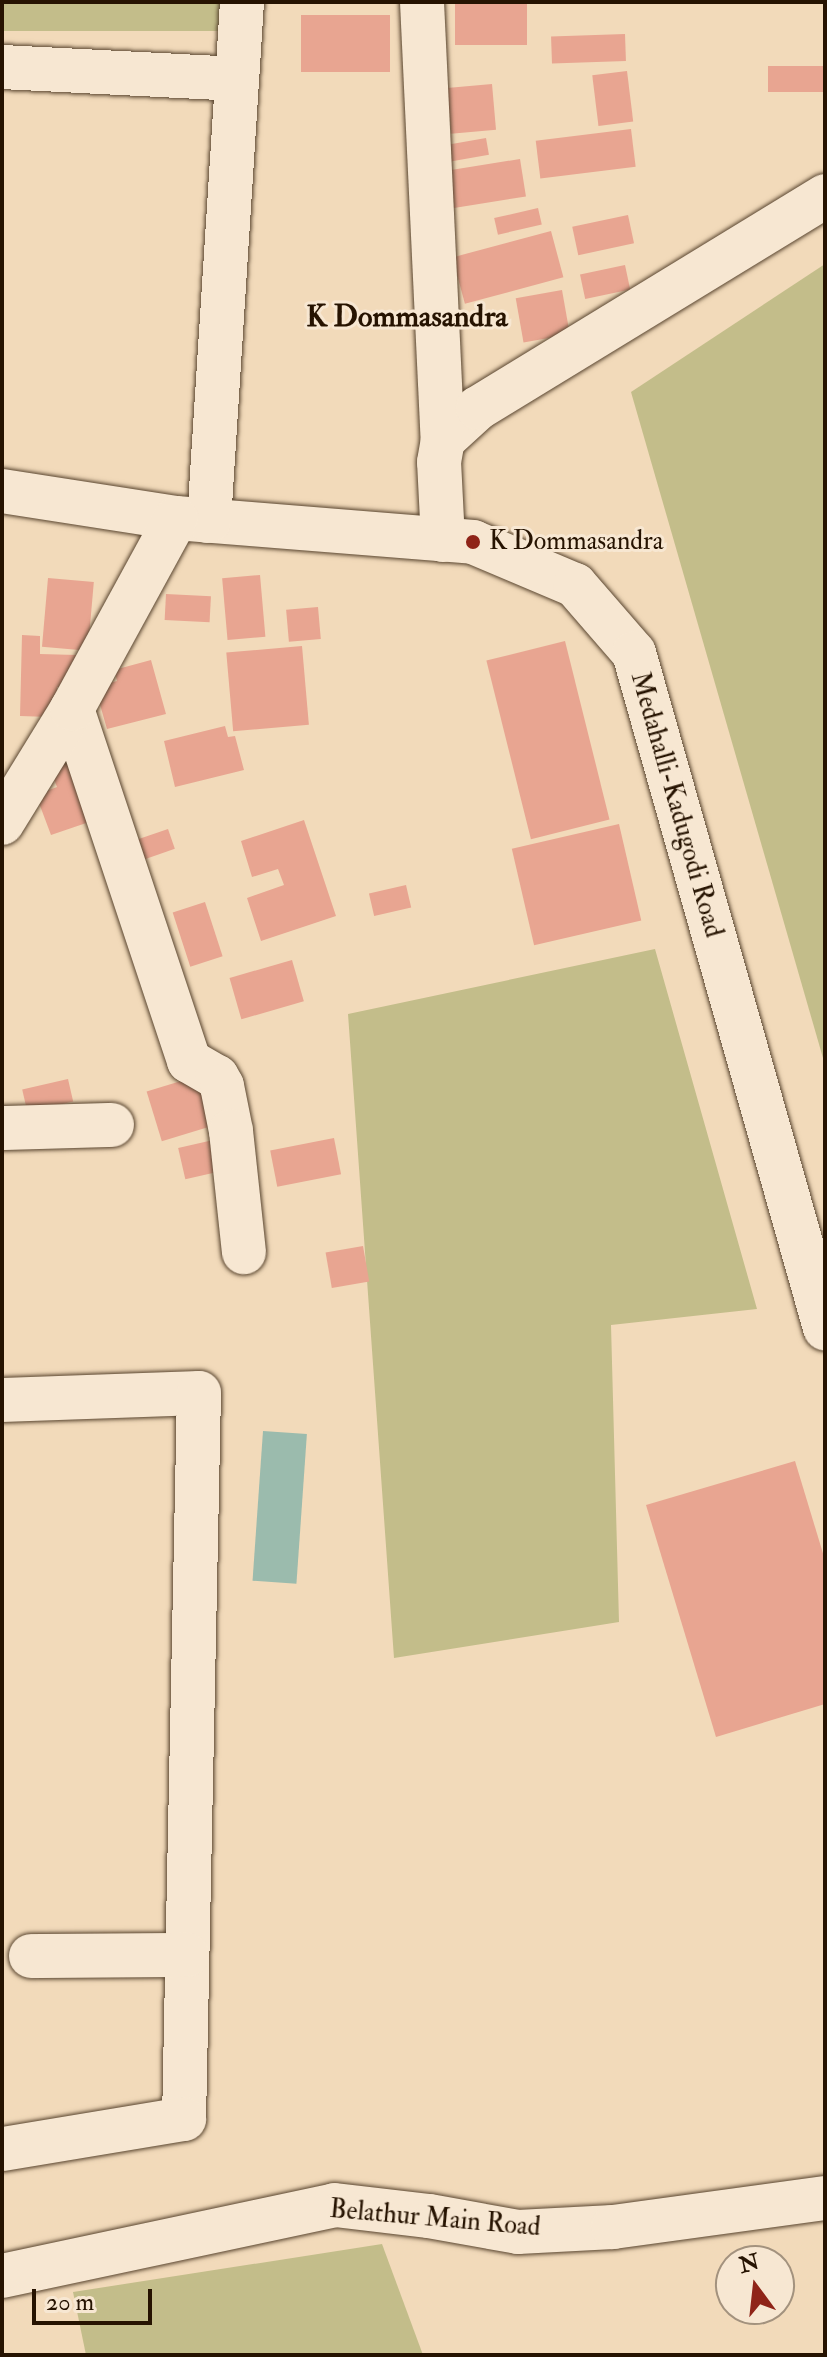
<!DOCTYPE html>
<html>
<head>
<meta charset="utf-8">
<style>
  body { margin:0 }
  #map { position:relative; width:827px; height:2357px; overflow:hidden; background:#f2daba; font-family:"IM FELL Double Pica",serif }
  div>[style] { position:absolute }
  .green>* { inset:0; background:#c3bd8a; transform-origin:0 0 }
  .water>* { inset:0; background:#9bbbad; transform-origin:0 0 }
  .building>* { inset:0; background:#e8a591; transform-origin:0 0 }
  .roads { filter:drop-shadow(0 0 2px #59452f) drop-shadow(0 0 2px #59452f) }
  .minor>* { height:44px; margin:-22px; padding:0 22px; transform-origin:22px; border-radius:22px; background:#f7e7d2 }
  .dots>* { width:22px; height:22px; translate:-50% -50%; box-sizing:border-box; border:4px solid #f7e7d2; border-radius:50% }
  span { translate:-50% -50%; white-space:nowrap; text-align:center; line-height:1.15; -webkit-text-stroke:6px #f7e7d2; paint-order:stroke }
  .poi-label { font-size:26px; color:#261301 }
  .left { translate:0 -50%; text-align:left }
  .street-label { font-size:26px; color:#261301 }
  .quarter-label { font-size:30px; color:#261301; font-weight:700 }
  .frame { position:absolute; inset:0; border:4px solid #261301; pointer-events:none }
  .north { position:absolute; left:715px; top:2245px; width:80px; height:80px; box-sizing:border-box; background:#f7e7d2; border:2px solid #a3927e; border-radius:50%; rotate:345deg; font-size:22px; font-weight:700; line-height:32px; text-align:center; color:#261301 }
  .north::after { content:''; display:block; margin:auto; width:28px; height:36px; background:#8f2418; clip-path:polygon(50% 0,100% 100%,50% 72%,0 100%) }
  .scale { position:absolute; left:32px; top:2289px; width:120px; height:36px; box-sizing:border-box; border:4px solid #261301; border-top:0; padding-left:10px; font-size:24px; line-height:28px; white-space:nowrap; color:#261301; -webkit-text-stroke:6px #f7e7d2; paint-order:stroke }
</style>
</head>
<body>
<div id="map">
  <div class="green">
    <i style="left:2px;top:2px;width:222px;height:29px"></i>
    <i style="clip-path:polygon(825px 264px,825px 1065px,631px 392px)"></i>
    <i style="clip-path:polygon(655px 949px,757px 1309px,611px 1325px,619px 1622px,394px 1658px,348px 1014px)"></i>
    <i style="clip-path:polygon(382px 2244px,423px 2355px,86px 2355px,73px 2292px)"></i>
  </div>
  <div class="water">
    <i style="left:263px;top:1431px;width:44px;height:150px;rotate:4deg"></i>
  </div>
  <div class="building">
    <i style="left:455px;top:2px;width:72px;height:43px"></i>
    <i style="left:390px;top:15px;width:57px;height:89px;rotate:90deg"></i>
    <i style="left:625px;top:34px;width:27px;height:74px;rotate:88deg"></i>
    <i style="left:825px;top:66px;width:26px;height:57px;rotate:90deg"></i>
    <i style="left:627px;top:71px;width:51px;height:35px;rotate:83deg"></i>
    <i style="left:492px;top:84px;width:46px;height:45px;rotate:85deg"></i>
    <i style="left:631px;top:129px;width:38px;height:96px;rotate:83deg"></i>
    <i style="left:486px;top:138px;width:17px;height:39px;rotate:80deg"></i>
    <i style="left:520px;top:159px;width:38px;height:76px;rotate:81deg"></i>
    <i style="left:538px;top:208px;width:17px;height:45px;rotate:77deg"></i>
    <i style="left:628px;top:215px;width:29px;height:57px;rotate:78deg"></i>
    <i style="left:551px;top:231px;width:48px;height:102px;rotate:75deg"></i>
    <i style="left:625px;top:265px;width:25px;height:46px;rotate:78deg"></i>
    <i style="left:562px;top:290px;width:45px;height:47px;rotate:80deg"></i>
    <i style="left:260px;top:575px;width:62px;height:38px;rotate:85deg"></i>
    <i style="left:48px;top:578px;width:46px;height:69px;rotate:5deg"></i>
    <i style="left:166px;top:594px;width:45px;height:26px;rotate:3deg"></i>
    <i style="left:318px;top:607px;width:32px;height:32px;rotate:85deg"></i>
    <i style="clip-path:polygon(22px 635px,40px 636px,40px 654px,76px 655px,75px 687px,57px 687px,57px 707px,50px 717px,20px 716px)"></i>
    <i style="left:565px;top:641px;width:184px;height:81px;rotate:76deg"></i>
    <i style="left:302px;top:646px;width:79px;height:76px;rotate:85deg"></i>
    <i style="clip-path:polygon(151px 660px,166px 714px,107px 729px,95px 687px,117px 681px,114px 670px)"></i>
    <i style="clip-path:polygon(225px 726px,228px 737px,235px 736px,244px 770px,175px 787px,164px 741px)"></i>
    <i style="clip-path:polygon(74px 761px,95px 820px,51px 835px,36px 795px,57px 787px,50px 769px)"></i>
    <i style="clip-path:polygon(304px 820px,336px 916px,261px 941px,247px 898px,284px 885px,278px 869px,252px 877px,241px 841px)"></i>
    <i style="left:619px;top:824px;width:99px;height:110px;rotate:77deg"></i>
    <i style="left:168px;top:829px;width:21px;height:34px;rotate:71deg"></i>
    <i style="left:406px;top:885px;width:23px;height:38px;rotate:77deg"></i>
    <i style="left:205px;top:902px;width:57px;height:34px;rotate:72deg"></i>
    <i style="left:292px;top:960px;width:43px;height:65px;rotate:74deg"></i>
    <i style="left:204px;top:1074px;width:52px;height:60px;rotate:73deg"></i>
    <i style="left:68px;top:1079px;width:23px;height:47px;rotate:77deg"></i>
    <i style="left:222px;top:1138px;width:32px;height:45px;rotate:77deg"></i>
    <i style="left:334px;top:1138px;width:37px;height:65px;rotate:79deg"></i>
    <i style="left:363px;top:1246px;width:36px;height:38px;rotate:80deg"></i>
    <i style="clip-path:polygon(795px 1461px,825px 1560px,825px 1704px,716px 1737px,646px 1505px)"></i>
  </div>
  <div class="roads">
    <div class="minor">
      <i style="left:422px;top:2px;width:439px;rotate:87.3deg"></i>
      <i style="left:2px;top:67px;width:235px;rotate:2.9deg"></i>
      <i style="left:2px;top:491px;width:176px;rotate:8.8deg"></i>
      <i style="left:176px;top:518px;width:298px;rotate:4.6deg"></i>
      <i style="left:473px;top:542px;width:111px;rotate:22.9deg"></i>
      <i style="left:575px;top:585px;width:90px;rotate:49.1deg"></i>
      <i style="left:634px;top:653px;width:702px;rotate:74.2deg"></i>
      <i style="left:209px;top:521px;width:520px;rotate:-86.36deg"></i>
      <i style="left:443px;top:540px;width:78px;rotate:-92.9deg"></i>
      <i style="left:439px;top:462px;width:22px;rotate:-80deg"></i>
      <i style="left:443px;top:440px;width:47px;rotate:-42.4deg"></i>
      <i style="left:478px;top:408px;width:407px;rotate:-31.4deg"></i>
      <i style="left:72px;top:709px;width:371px;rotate:71.6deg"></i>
      <i style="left:189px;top:1061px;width:32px;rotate:30deg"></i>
      <i style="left:217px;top:1077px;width:10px;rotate:61deg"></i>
      <i style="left:222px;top:1086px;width:46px;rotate:78.7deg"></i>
      <i style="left:231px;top:1131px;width:122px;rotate:83.9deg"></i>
      <i style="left:2px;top:823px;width:134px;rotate:-58.4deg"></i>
      <i style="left:72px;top:709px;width:217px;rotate:-61.4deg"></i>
      <i style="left:2px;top:1128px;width:110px;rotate:-1.6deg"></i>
      <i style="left:2px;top:1400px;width:197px;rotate:-2deg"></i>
      <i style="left:199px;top:1393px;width:726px;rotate:91.18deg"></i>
      <i style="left:184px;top:2119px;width:184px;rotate:170.6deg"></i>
      <i style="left:31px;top:1956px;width:156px;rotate:-0.4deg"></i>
      <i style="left:2px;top:2276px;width:340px;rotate:-12deg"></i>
      <i style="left:335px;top:2205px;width:95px;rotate:6.7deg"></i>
      <i style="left:429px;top:2216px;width:90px;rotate:10.2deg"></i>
      <i style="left:518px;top:2232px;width:95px;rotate:-3deg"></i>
      <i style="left:613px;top:2227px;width:214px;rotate:-7.8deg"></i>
    </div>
  </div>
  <div class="dots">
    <i style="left:473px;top:542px;background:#8f2418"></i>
  </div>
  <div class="poi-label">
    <span class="left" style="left:489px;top:542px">K Dommasandra</span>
  </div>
  <div class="street-label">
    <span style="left:676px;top:805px;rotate:74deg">Medahalli-Kadugodi Road</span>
    <span style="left:435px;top:2219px;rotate:5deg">Belathur Main Road</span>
  </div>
  <div class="quarter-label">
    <span style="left:407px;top:317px">K Dommasandra</span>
  </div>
  <div class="frame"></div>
  <div class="north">N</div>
  <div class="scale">20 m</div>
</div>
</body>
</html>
